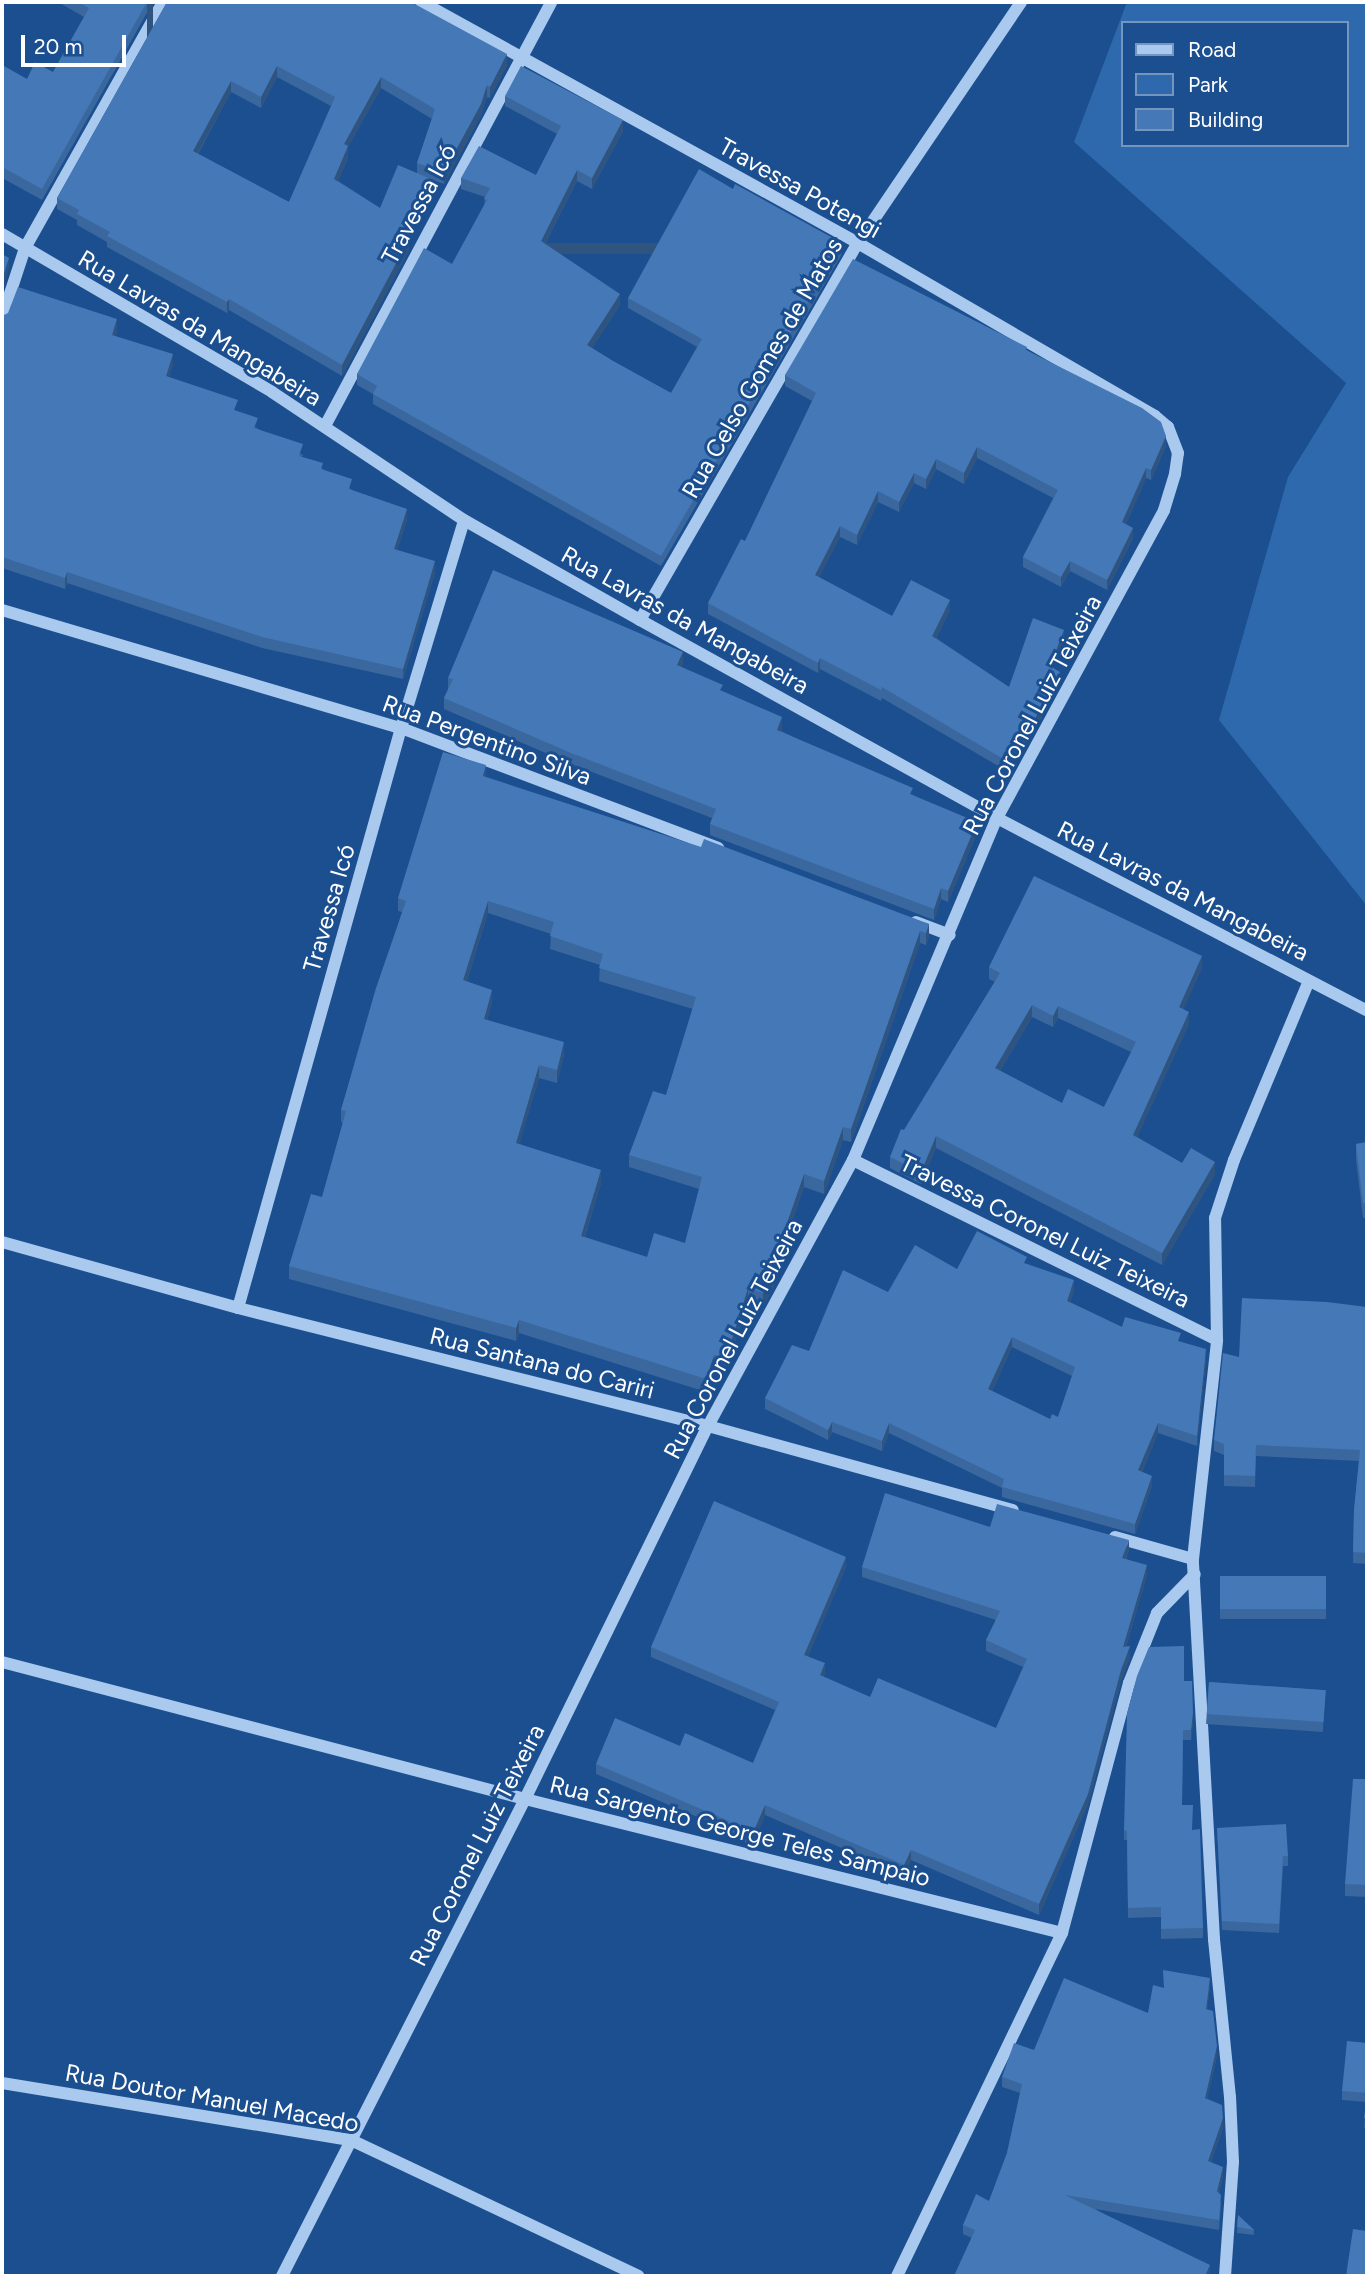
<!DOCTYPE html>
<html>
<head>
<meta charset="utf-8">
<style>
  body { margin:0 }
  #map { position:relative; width:1369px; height:2278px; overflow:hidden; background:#1b4f8f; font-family:Figtree,sans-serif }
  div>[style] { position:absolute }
  .green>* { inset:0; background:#2e69ad }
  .minor>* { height:12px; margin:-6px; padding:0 6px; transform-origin:6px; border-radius:6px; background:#a9c9ee }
  .wall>* { inset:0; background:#3a679d; transform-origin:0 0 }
  .shaded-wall>* { inset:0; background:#305480; transform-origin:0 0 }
  .building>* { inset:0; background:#4478b7; transform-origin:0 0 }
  span { translate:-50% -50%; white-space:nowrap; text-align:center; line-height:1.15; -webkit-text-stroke:6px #1b4f8f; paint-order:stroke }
  .street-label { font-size:24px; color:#fff }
  .frame { position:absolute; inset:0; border:4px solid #fff; pointer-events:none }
  .legend { position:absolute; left:1121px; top:21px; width:228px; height:126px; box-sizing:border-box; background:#1b4f8f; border:2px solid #7695bc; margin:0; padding:9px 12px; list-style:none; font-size:21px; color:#fff }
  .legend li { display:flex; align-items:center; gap:14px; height:35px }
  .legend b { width:35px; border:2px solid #7695bc }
  .scale { position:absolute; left:21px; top:35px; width:105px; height:32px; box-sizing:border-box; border:4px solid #fff; border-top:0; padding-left:9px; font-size:21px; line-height:24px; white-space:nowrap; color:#fff; -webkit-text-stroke:5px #1b4f8f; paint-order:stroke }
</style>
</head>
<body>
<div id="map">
  <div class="green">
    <i style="clip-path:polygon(evenodd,1127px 2px,1367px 2px,1367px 906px,1219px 720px,1288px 477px,1346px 383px,1074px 142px,1127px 2px,1122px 23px,1346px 23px,1346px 145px,1122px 145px,1122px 23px)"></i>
  </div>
  <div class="minor">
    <i style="left:2px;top:234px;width:313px;rotate:30.3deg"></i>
    <i style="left:272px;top:392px;width:231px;rotate:33.7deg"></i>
    <i style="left:464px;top:520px;width:202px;rotate:29.6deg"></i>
    <i style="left:640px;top:620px;width:408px;rotate:29deg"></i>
    <i style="left:997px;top:818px;width:417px;rotate:27.5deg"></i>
    <i style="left:2px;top:318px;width:74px;rotate:-71.8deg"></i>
    <i style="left:25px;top:248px;width:282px;rotate:-60.7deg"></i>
    <i style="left:325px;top:426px;width:480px;rotate:-61.9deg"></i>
    <i style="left:2px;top:610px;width:416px;rotate:16.5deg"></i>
    <i style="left:401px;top:728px;width:339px;rotate:20.7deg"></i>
    <i style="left:640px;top:620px;width:435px;rotate:-60deg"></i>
    <i style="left:858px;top:243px;width:291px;rotate:-55.9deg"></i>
    <i style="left:916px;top:922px;width:36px;rotate:21deg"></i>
    <i style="left:853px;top:1160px;width:406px;rotate:26.3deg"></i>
    <i style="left:2px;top:1242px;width:245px;rotate:15.6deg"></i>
    <i style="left:238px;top:1308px;width:485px;rotate:14.1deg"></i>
    <i style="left:708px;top:1426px;width:316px;rotate:15.4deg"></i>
    <i style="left:238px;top:1308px;width:602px;rotate:-74.3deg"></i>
    <i style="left:401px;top:728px;width:217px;rotate:-73.1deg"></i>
    <i style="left:1115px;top:1537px;width:81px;rotate:15.8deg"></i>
    <i style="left:2px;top:1662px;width:541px;rotate:14.68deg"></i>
    <i style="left:525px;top:1799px;width:553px;rotate:14.01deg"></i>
    <i style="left:2px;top:2083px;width:354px;rotate:9.3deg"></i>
    <i style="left:351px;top:2140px;width:318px;rotate:25.3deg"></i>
    <i style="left:282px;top:2276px;width:535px;rotate:-63deg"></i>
    <i style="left:525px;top:1799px;width:415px;rotate:-63.9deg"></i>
    <i style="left:708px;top:1426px;width:303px;rotate:-61.4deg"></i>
    <i style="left:853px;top:1160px;width:371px;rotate:-67.2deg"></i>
    <i style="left:997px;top:818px;width:350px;rotate:-61.5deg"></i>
    <i style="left:1164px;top:510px;width:38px;rotate:-73deg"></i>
    <i style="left:1175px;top:474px;width:21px;rotate:-82deg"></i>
    <i style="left:1178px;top:453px;width:28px;rotate:-111deg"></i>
    <i style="left:1168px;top:427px;width:17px;rotate:-140deg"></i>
    <i style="left:1155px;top:416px;width:344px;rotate:-149.8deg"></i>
    <i style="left:858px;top:243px;width:499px;rotate:-151.1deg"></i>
    <i style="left:897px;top:2276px;width:381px;rotate:-64.3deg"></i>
    <i style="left:1062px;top:1933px;width:259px;rotate:-75deg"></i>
    <i style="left:1129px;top:1683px;width:75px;rotate:-68.2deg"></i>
    <i style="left:1157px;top:1613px;width:54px;rotate:-45.7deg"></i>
    <i style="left:1225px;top:2276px;width:114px;rotate:-86deg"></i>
    <i style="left:1233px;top:2162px;width:65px;rotate:-92.6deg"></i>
    <i style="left:1230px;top:2097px;width:159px;rotate:-95.8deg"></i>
    <i style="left:1214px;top:1939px;width:381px;rotate:-93.2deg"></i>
    <i style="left:1193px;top:1559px;width:220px;rotate:-83.7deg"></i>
    <i style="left:1217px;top:1340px;width:122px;rotate:-90.9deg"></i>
    <i style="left:1215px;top:1218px;width:61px;rotate:-71.9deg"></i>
    <i style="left:1234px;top:1160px;width:194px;rotate:-67.3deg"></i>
  </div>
  <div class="wall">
    <i style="clip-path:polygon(58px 2px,153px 2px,42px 200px,2px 178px,2px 69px,27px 79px,53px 72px,84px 17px)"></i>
    <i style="clip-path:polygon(evenodd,167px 2px,507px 65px,490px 98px,487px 97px,481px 115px,444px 184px,427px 178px,431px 191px,409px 241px,409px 250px,342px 376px,229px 310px,227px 313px,107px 247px,107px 242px,77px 225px,77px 220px,57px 209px,57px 198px,167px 2px,277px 77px,331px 106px,289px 202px,198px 154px,231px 92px,261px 108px,277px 77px,167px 2px,381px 88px,432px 119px,417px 163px,417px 173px,380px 208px,338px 181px,348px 158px,348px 147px,381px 88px)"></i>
    <i style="clip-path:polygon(505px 96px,623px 131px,592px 189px,577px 181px,545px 244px,620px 305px,592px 348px,613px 361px,671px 393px,697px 347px,628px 308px,628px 298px,842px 254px,661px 566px,373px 404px,373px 394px,357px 385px,357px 374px,452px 264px,484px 205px,485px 197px,461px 189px,461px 178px,536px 175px,557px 134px,505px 106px)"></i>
    <i style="clip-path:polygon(2px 316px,117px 330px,115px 336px,173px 365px,169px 377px,237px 411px,258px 429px,303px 455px,302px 457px,323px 469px,352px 490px,407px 520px,397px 550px,435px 572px,403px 679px,262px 648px,67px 583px,65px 589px,2px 568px)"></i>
    <i style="clip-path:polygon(1027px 350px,1166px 446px,1151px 480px,1146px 478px,1126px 524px,1133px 538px,1107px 590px,1070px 571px,1061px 587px,1023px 567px,1023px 557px,1053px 498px,977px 458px,964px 484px,936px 469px,926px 489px,914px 483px,899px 512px,878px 502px,857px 545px,840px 537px,819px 577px,892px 616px,950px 610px,936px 638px,1009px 687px,1064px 640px,1053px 668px,1060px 683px,1030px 738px,1026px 744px,1023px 742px,1005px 770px,882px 698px,881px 701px,820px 669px,818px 673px,708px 614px,708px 603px,745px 541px,812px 401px,785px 386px,785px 375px)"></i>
    <i style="clip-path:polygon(683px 663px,681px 667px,782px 728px,781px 731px,913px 795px,977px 833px,948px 902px,941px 899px,934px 920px,710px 835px,710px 824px,712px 818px,571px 764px,444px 709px,444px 698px,448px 689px,448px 678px)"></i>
    <i style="clip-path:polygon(evenodd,486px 778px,929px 924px,929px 936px,926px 945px,920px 943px,851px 1142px,843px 1140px,824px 1194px,804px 1187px,785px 1241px,786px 1254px,772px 1291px,763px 1306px,748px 1301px,726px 1371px,714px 1367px,706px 1392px,519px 1333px,516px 1341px,289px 1279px,289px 1266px,322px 1197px,343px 1123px,341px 1122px,341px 1110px,402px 912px,398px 911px,398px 898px,486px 778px,488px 913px,551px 934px,550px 949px,600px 965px,599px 981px,693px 1009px,666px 1095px,629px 1155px,629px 1167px,699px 1189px,685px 1243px,647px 1257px,585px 1237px,601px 1183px,519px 1144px,539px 1078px,557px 1083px,564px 1055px,487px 1020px,492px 1003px,467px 981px,488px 913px)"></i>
    <i style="clip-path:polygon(evenodd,989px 967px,1202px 968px,1183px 1009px,1189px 1024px,1137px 1137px,1182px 1163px,1215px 1174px,1162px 1265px,936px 1148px,921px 1184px,890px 1168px,890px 1157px,904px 1130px,995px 982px,989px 979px,989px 967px,1032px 1017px,1053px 1027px,1058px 1018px,1131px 1052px,1104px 1107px,1062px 1103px,1000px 1071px,1032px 1017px)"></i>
    <i style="clip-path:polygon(1367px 1142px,1367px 1218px,1363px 1218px,1356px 1159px,1356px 1144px)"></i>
    <i style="clip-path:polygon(evenodd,1027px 1264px,1074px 1290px,1070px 1302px,1122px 1327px,1181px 1342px,1206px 1359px,1197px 1446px,1158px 1433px,1142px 1472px,1152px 1486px,1135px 1534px,1002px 1497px,1002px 1488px,889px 1433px,882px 1451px,832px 1432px,828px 1440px,765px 1409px,765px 1398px,809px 1351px,888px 1292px,957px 1269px,1027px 1264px,1012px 1347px,1072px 1376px,1058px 1417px,1050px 1419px,992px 1391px,1012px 1347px)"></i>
    <i style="clip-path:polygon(1367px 1307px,1367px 1564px,1353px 1563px,1354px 1510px,1359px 1461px,1256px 1456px,1255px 1487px,1224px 1486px,1224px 1455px,1214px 1451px,1214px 1440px,1239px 1357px)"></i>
    <i style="clip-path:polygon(990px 1527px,1129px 1550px,1126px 1559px,1147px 1575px,1126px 1647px,1130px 1657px,1121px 1681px,1088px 1804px,1039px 1915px,911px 1860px,904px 1875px,765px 1815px,752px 1846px,728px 1835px,728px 1830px,596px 1774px,596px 1764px,680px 1746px,753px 1763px,775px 1710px,651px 1657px,651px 1647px,846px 1567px,808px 1656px,825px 1674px,823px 1677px,870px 1697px,996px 1728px,1023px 1667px,986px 1651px,986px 1640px,996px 1620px,862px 1577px,862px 1567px)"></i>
    <i style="left:1326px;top:1576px;width:43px;height:106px;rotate:90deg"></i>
    <i style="clip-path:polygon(1184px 1681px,1193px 1723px,1191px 1740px,1183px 1740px,1182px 1805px,1192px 1830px,1203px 1928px,1203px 1938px,1161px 1939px,1161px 1917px,1128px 1918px,1127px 1840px,1124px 1840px,1124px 1830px)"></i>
    <i style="left:1209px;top:1682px;width:117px;height:42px;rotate:4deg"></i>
    <i style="clip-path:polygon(1367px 1777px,1367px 1897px,1345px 1896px,1345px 1884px)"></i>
    <i style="clip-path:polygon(1217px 1828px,1288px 1856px,1288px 1866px,1283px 1866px,1279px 1933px,1222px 1930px)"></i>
    <i style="clip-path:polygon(1163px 1988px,1210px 1988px,1207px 2009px,1217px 2056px,1207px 2099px,1223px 2128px,1211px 2162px,1223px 2176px,1219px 2193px,1221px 2204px,1219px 2230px,1095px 2209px,1210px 2274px,1210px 2276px,954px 2276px,972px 2238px,963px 2234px,963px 2225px,989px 2201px,1007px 2153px,1020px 2093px,1002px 2087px,1002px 2077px,1034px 2050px,1148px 2013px)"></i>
    <i style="clip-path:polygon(1367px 2043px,1367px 2128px,1364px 2128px,1366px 2102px,1342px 2100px,1342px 2091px)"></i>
    <i style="clip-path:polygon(1238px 2215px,1254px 2230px,1254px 2235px,1237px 2233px)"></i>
  </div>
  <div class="shaded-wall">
    <i style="left:147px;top:2px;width:6px;height:214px"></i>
    <i style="clip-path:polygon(507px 54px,507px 65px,490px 98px,490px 87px)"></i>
    <i style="clip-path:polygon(277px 66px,277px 77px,261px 108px,261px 97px)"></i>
    <i style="clip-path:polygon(381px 77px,381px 88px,348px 147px,348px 158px,334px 190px,334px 179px,344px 144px)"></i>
    <i style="clip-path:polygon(231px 81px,231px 92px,193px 162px,193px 151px)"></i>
    <i style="clip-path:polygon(487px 85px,487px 97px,481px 115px,444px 184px,444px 172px)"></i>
    <i style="clip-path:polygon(623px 120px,623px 131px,592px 189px,592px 178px)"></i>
    <i style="clip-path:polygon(577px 170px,577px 181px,541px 251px,541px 241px)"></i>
    <i style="clip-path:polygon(431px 179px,431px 191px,409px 241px,409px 250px,342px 376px,342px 365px,405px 237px)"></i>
    <i style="left:842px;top:243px;width:11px;height:362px;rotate:90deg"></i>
    <i style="clip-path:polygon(9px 258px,9px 268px,2px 291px,2px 280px)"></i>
    <i style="clip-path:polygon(620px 294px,620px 305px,587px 356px,587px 345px)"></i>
    <i style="clip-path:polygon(229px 299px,229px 310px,227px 313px,227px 302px)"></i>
    <i style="clip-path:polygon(117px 319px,117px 330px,112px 345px,112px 335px)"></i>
    <i style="clip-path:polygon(173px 354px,173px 365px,166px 387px,166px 376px)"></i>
    <i style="clip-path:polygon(1166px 436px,1166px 446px,1151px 480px,1151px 470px)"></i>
    <i style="clip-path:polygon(977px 447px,977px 458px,964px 484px,964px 473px)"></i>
    <i style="clip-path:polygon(936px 459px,936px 469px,926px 489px,926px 479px)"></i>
    <i style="clip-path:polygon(1146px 468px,1146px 478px,1122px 533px,1122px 522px)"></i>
    <i style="clip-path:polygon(914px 473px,914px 483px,899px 512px,899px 502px)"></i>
    <i style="clip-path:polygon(878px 491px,878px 502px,857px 545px,857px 535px)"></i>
    <i style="clip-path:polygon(407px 509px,407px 520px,394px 559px,394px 549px)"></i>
    <i style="clip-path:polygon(840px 526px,840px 537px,815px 586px,815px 575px)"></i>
    <i style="clip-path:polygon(1133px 528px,1133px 538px,1107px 590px,1107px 580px)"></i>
    <i style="clip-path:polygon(435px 561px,435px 572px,403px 679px,403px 669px)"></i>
    <i style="clip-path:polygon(1070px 561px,1070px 571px,1061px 587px,1061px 577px)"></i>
    <i style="clip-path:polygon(67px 572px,67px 583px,65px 589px,65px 578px)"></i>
    <i style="clip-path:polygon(950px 600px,950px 610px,932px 646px,932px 636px)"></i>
    <i style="clip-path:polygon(1064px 630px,1064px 640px,1050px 677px,1050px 666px)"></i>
    <i style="clip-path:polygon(683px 652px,683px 663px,677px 676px,677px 665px)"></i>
    <i style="clip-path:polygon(820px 658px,820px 669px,818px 673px,818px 663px)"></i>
    <i style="clip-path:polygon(1060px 672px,1060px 683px,1026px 744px,1026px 734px)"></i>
    <i style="clip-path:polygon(782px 717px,782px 728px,777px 741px,777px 730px)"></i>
    <i style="clip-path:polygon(1023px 731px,1023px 742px,1005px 770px,1005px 760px)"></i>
    <i style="clip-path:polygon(486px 765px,486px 777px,483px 776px)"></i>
    <i style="clip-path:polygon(977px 822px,977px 833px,948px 902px,948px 891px)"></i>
    <i style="clip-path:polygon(941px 888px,941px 899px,934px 920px,934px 909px)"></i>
    <i style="clip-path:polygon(488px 901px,488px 913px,463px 993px,463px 980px)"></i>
    <i style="clip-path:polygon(929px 924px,929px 936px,926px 945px,926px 933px)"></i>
    <i style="clip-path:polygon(920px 931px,920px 943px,851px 1142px,851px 1129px)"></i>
    <i style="clip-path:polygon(1202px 956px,1202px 968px,1179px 1019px,1179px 1007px)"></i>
    <i style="clip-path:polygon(492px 990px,492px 1003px,484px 1032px,484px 1019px)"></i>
    <i style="clip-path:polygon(1032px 1005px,1032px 1017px,995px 1080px,995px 1068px)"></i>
    <i style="clip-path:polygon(1058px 1006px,1058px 1018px,1053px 1027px,1053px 1016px)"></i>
    <i style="clip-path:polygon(1189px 1012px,1189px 1024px,1133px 1146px,1133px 1135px)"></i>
    <i style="clip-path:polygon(564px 1042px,564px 1055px,557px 1083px,557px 1070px)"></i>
    <i style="clip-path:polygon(539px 1065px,539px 1078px,516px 1156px,516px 1143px)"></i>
    <i style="clip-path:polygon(843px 1127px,843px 1140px,824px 1194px,824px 1181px)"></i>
    <i style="clip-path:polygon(936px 1136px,936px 1148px,921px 1184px,921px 1172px)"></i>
    <i style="clip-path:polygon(1215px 1162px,1215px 1174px,1162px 1265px,1162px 1253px)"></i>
    <i style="clip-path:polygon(601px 1170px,601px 1183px,581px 1249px,581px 1236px)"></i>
    <i style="clip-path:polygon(804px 1174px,804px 1187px,781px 1252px,781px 1240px)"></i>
    <i style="clip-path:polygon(786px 1241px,786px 1254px,772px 1291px,763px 1306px,763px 1293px)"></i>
    <i style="clip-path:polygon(1074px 1280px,1074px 1290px,1067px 1311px,1067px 1301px)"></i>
    <i style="clip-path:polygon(748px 1288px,748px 1301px,726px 1371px,726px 1358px)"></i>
    <i style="clip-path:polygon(519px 1320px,519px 1333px,516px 1341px,516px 1328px)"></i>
    <i style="clip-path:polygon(1012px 1337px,1012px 1347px,988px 1399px,988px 1389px)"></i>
    <i style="clip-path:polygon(1206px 1349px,1206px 1359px,1197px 1446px,1197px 1436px)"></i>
    <i style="clip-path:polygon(714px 1355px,714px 1367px,706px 1392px,706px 1379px)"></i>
    <i style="clip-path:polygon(832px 1422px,832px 1432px,828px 1440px,828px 1430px)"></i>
    <i style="clip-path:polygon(889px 1423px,889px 1433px,882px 1451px,882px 1441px)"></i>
    <i style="clip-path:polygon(1158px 1423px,1158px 1433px,1138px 1481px,1138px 1470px)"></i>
    <i style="clip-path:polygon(1152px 1476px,1152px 1486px,1135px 1534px,1135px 1524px)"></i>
    <i style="clip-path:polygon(1129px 1540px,1129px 1550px,1122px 1568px,1122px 1558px)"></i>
    <i style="clip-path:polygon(846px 1557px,846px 1567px,804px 1665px,804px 1655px)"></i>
    <i style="clip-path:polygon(1147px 1565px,1147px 1575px,1123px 1657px,1123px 1647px)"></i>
    <i style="clip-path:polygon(1130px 1646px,1130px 1657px,1121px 1681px,1088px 1804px,1039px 1915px,1039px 1904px,1121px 1670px)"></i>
    <i style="clip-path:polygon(825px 1663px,825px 1674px,820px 1686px,820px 1675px)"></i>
    <i style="clip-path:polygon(1193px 1713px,1193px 1723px,1191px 1740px,1191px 1730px)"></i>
    <i style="clip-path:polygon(765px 1805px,765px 1815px,752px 1846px,752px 1835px)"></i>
    <i style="clip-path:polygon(911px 1850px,911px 1860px,904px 1875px,904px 1865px)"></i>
    <i style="clip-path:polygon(1210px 1978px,1210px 1988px,1206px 2019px,1206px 2009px)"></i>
    <i style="clip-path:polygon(1217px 2046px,1217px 2056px,1205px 2108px,1205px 2098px)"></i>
    <i style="clip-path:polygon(1223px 2118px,1223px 2128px,1208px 2171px,1208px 2161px)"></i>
    <i style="clip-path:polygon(1223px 2167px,1223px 2176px,1217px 2201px,1217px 2191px)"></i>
    <i style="clip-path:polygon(1210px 2265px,1210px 2276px,1205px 2276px)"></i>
  </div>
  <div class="building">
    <i style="clip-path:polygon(78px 2px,147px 2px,42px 189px,2px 167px,2px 69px,4px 66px,27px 79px,35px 62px,53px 72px,89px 8px)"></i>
    <i style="clip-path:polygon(evenodd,167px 2px,411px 2px,507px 54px,490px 87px,487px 85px,481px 104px,444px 172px,417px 163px,435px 109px,381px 77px,344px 144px,348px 146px,334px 179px,380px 208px,398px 165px,431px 179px,405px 237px,409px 239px,342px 365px,229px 299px,227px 302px,107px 236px,110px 232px,77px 214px,79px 210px,57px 198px,167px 2px,277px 66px,335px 97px,289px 202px,193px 151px,231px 81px,261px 97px,277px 66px)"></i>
    <i style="clip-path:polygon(521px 66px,623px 120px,592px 178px,577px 170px,541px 241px,620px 294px,587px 345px,613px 361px,671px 393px,702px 339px,628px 298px,699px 169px,733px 189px,735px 184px,842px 243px,661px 556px,373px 394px,377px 386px,357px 374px,424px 248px,452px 264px,487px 200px,484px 199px,490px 188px,461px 178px,479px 146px,536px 175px,561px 126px,505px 96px)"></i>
    <i style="clip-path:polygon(2px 254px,9px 258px,2px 280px)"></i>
    <i style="clip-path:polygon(853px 259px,1027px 347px,1026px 350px,1142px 408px,1161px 422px,1166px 436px,1151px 470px,1146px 468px,1122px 522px,1133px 528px,1107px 580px,1070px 561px,1061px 577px,1023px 557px,1058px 490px,977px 447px,964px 473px,936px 459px,926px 479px,914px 473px,899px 502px,878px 491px,857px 535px,840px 526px,815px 575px,892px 616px,911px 580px,950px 600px,932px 636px,1009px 687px,1033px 618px,1064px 630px,1050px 666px,1060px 672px,1030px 728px,1026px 734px,1023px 731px,1005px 760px,882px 687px,881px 690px,820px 658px,818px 663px,708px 603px,741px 539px,745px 541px,816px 393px,785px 375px)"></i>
    <i style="clip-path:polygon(18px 287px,117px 319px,112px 335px,173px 354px,166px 376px,238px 400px,234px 410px,258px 418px,254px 428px,303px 444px,299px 456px,323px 463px,321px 469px,352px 479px,349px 489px,407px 509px,394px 549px,435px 561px,403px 669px,262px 637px,67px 572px,65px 578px,2px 557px,2px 316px,8px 313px)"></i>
    <i style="clip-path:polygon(493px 570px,683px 652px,677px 665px,723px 685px,720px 690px,782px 717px,777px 730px,913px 788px,910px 794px,977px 822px,948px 891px,941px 888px,934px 909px,710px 824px,716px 809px,571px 753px,444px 698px,453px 679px,448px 678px)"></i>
    <i style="clip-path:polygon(evenodd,443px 752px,486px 765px,483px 776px,701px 847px,704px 839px,929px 924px,926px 933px,920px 931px,851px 1129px,843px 1127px,824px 1181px,804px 1174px,781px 1240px,786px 1241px,772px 1278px,763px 1293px,748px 1288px,726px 1358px,714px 1355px,706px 1379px,519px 1320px,516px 1328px,289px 1266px,311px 1194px,322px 1197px,346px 1111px,341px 1110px,376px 988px,406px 901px,398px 898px,443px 752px,488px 901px,554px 922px,550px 936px,603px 954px,599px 968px,696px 997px,666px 1095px,653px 1091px,629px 1155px,702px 1177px,685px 1243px,654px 1233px,647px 1257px,581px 1236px,601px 1170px,516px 1143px,539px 1065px,557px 1070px,564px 1042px,484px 1019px,492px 990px,463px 980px,488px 901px)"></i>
    <i style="clip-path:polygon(evenodd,1034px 876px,1202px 956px,1179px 1007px,1189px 1012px,1133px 1135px,1182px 1163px,1191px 1148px,1215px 1162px,1162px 1253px,936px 1136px,921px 1172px,890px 1157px,901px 1129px,904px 1130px,1000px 973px,989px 967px,1034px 876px,1032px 1005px,1053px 1016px,1058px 1006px,1136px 1042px,1104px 1107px,1068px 1089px,1062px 1103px,995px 1068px,1032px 1005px)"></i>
    <i style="clip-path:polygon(1367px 1142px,1367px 1203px,1363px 1203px,1356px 1144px)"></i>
    <i style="clip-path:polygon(evenodd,977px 1231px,1027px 1257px,1024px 1263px,1074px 1280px,1067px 1301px,1122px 1327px,1125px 1317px,1181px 1333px,1178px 1341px,1206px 1349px,1197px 1436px,1158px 1423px,1138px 1470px,1152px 1476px,1135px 1524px,1002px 1487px,1004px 1479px,889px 1423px,882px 1441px,832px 1422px,828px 1430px,765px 1398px,792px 1345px,809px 1351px,843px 1270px,888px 1292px,915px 1245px,957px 1269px,977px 1231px,1012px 1337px,1075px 1367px,1058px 1417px,1052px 1414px,1050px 1419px,988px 1389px,1012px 1337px)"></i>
    <i style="clip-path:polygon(1242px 1298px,1327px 1302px,1367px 1307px,1367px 1553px,1353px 1552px,1354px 1510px,1360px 1450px,1256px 1445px,1255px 1476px,1224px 1475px,1224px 1444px,1214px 1440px,1223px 1353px,1239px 1357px)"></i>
    <i style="clip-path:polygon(885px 1493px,990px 1527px,997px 1504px,1129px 1540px,1122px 1558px,1147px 1565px,1123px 1647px,1130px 1646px,1121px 1670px,1088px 1794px,1039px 1904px,911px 1850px,904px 1865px,765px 1805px,752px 1835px,728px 1825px,729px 1821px,596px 1764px,615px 1718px,680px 1746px,685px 1733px,753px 1763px,779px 1702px,651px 1647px,714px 1501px,846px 1557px,804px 1655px,825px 1663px,820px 1675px,870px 1697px,878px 1678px,996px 1728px,1027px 1659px,986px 1640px,1000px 1611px,862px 1567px)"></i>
    <i style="left:1326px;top:1576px;width:33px;height:106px;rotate:90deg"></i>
    <i style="clip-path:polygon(1184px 1646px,1184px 1681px,1192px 1681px,1193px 1713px,1191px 1730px,1183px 1730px,1182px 1805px,1193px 1805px,1192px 1830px,1200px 1829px,1203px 1928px,1161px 1929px,1161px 1907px,1128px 1908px,1127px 1831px,1124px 1830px,1127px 1714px,1137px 1676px,1149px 1647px)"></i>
    <i style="left:1209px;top:1682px;width:117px;height:32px;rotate:4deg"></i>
    <i style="clip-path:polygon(1367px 1777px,1367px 1885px,1345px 1884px,1353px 1779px,1367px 1779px)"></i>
    <i style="clip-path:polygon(1286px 1824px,1288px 1856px,1283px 1856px,1279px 1924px,1222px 1921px,1217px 1828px)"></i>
    <i style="clip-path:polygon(1163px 1970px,1210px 1978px,1206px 2009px,1213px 2011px,1217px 2046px,1205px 2098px,1222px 2105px,1223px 2118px,1208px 2161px,1223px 2167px,1217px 2191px,1221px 2195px,1219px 2220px,1065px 2195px,1210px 2265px,1205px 2276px,954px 2276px,975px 2230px,963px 2225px,976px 2194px,989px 2201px,1007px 2153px,1022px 2084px,1002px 2077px,1014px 2043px,1034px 2050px,1064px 1978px,1148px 2013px,1153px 1985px,1164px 1988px)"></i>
    <i style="clip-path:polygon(1347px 2041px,1367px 2043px,1367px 2118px,1364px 2118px,1367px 2093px,1342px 2091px)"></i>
    <i style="clip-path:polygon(1238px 2215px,1254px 2230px,1237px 2227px)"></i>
    <i style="clip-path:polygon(1353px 2229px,1367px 2231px,1367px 2276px,1346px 2276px)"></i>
  </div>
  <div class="street-label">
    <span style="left:800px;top:188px;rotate:29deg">Travessa Potengi</span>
    <span style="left:419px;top:204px;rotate:-62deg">Travessa Icó</span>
    <span style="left:200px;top:328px;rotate:31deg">Rua Lavras da Mangabeira</span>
    <span style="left:762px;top:368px;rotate:-60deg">Rua Celso Gomes de Matos</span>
    <span style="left:685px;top:620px;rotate:29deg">Rua Lavras da Mangabeira</span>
    <span style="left:1032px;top:715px;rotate:-62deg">Rua Coronel Luiz Teixeira</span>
    <span style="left:487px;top:740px;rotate:20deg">Rua Pergentino Silva</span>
    <span style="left:1183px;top:891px;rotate:27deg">Rua Lavras da Mangabeira</span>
    <span style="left:329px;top:908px;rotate:-74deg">Travessa Icó</span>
    <span style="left:1045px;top:1231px;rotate:26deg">Travessa Coronel Luiz Teixeira</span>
    <span style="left:733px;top:1339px;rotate:-62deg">Rua Coronel Luiz Teixeira</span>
    <span style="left:542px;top:1363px;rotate:14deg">Rua Santana do Cariri</span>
    <span style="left:740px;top:1831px;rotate:14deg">Rua Sargento George Teles Sampaio</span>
    <span style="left:477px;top:1845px;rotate:-63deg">Rua Coronel Luiz Teixeira</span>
    <span style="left:212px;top:2098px;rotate:10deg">Rua Doutor Manuel Macedo</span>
  </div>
  <div class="frame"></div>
  <ul class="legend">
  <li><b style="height:9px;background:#a9c9ee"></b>Road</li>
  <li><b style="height:19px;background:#2e69ad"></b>Park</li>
  <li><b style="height:19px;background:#4478b7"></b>Building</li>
  </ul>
  <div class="scale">20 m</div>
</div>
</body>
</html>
